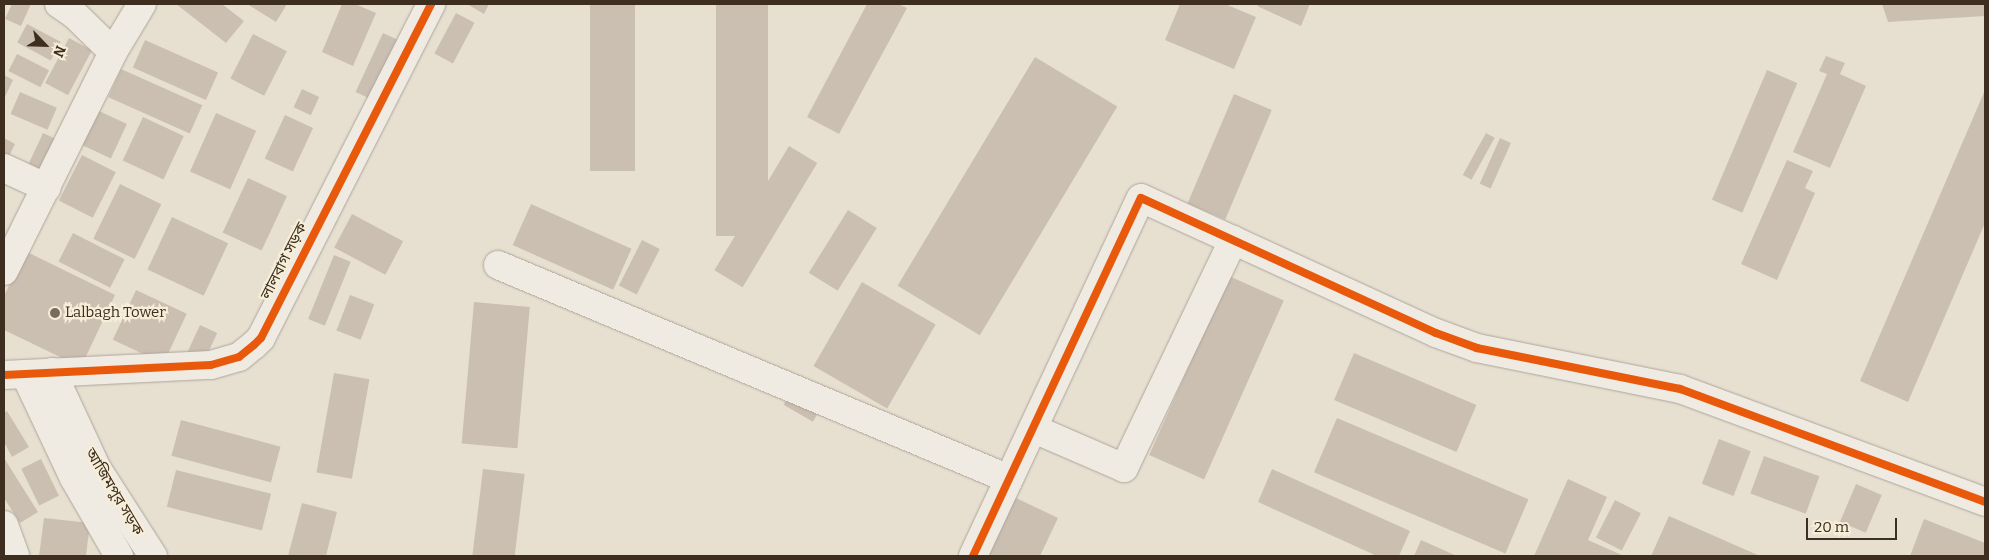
<!DOCTYPE html>
<html>
<head>
<meta charset="utf-8">
<style>
  body { margin:0 }
  #map { position:relative; width:1989px; height:560px; overflow:hidden; background:#e7e0d1; font-family:Bitter,"Noto Sans Bengali",serif }
  div>[style] { position:absolute }
  .building>* { inset:0; background:#cbbfb2; transform-origin:0 0 }
  .roads { filter:drop-shadow(0 0 1px #ada599) drop-shadow(0 0 1px #ada599) }
  .minor>* { height:28px; margin:-14px; padding:0 14px; transform-origin:14px; border-radius:14px; background:#efebe3 }
  .tertiary>* { height:28px; margin:-14px; padding:0 14px; transform-origin:14px; border-radius:14px; background:#efebe3 }
  .secondary>* { height:28px; margin:-14px; padding:0 14px; transform-origin:14px; border-radius:14px; background:#efebe3 }
  .cycleway>* { height:8px; margin:-4px; padding:0 4px; transform-origin:4px; border-radius:4px; background:#e8590c }
  .dots>* { width:14px; height:14px; translate:-50% -50%; box-sizing:border-box; border:2px solid #f7eed8; border-radius:50% }
  span { translate:-50% -50%; white-space:nowrap; text-align:center; line-height:1.15; -webkit-text-stroke:4.5px #f7eed8; paint-order:stroke }
  .street-label { font-size:15px; color:#3d2e20 }
  .poi-label { font-size:15px; color:#3d2e20 }
  .left { translate:0 -50%; text-align:left }
  .frame { position:absolute; inset:0; border:5px solid #3d2e20; pointer-events:none }
  .north { position:absolute; left:20px; top:20px; width:50px; height:50px; -webkit-text-stroke:4px #f7eed8; paint-order:stroke; rotate:114deg; font-size:14px; font-weight:700; line-height:20px; text-align:center; color:#3d2e20 }
  .north::after { content:''; display:block; margin:auto; width:18px; height:22px; background:#3d2e20; clip-path:polygon(50% 0,100% 100%,50% 72%,0 100%) }
  .scale { position:absolute; left:1806px; top:518px; width:91px; height:22px; box-sizing:border-box; border:2px solid #3d2e20; border-top:0; padding-left:6px; font-size:15px; line-height:18px; white-space:nowrap; color:#3d2e20; -webkit-text-stroke:4px #f7eed8; paint-order:stroke }
</style>
</head>
<body>
<div id="map">
  <div class="building">
    <i style="clip-path:polygon(12px 4px,31px 4px,21px 26px,5px 19px)"></i>
    <i style="clip-path:polygon(176px 4px,222px 4px,244px 21px,226px 43px)"></i>
    <i style="clip-path:polygon(247px 4px,287px 4px,276px 22px)"></i>
    <i style="clip-path:polygon(342px 4px,355px 4px,376px 13px,353px 66px,322px 52px)"></i>
    <i style="clip-path:polygon(467px 4px,489px 4px,484px 14px)"></i>
    <i style="left:590px;top:4px;width:45px;height:167px"></i>
    <i style="left:716px;top:4px;width:52px;height:232px"></i>
    <i style="clip-path:polygon(867px 4px,898px 4px,907px 8px,839px 134px,807px 117px)"></i>
    <i style="clip-path:polygon(1180px 4px,1225px 4px,1256px 17px,1234px 69px,1165px 40px)"></i>
    <i style="clip-path:polygon(1259px 4px,1310px 4px,1301px 26px,1257px 6px)"></i>
    <i style="clip-path:polygon(1882px 4px,1985px 4px,1985px 16px,1888px 22px)"></i>
    <i style="left:456px;top:13px;width:21px;height:46px;rotate:28deg"></i>
    <i style="left:27px;top:24px;width:38px;height:21px;rotate:28deg"></i>
    <i style="left:383px;top:33px;width:21px;height:65px;rotate:25deg"></i>
    <i style="left:253px;top:34px;width:38px;height:50px;rotate:27deg"></i>
    <i style="left:69px;top:38px;width:26px;height:51px;rotate:28deg"></i>
    <i style="left:145px;top:40px;width:80px;height:30px;rotate:24deg"></i>
    <i style="left:17px;top:54px;width:36px;height:19px;rotate:27deg"></i>
    <i style="clip-path:polygon(1826px 56px,1845px 63px,1840px 74px,1866px 86px,1830px 168px,1793px 152px,1827px 74px,1819px 71px)"></i>
    <i style="left:1035px;top:57px;width:96px;height:267px;rotate:31deg"></i>
    <i style="left:121px;top:69px;width:89px;height:31px;rotate:24deg"></i>
    <i style="left:1767px;top:70px;width:33px;height:141px;rotate:23deg"></i>
    <i style="clip-path:polygon(4px 75px,13px 80px,4px 99px)"></i>
    <i style="left:302px;top:89px;width:19px;height:20px;rotate:25deg"></i>
    <i style="clip-path:polygon(1985px 90px,1985px 223px,1908px 402px,1860px 381px)"></i>
    <i style="left:20px;top:92px;width:40px;height:24px;rotate:23deg"></i>
    <i style="left:1234px;top:94px;width:41px;height:119px;rotate:23deg"></i>
    <i style="left:97px;top:110px;width:33px;height:38px;rotate:25deg"></i>
    <i style="left:216px;top:113px;width:44px;height:64px;rotate:24deg"></i>
    <i style="left:285px;top:115px;width:31px;height:48px;rotate:25deg"></i>
    <i style="left:143px;top:117px;width:45px;height:48px;rotate:25deg"></i>
    <i style="left:43px;top:133px;width:21px;height:39px;rotate:25deg"></i>
    <i style="left:1486px;top:133px;width:10px;height:48px;rotate:29deg"></i>
    <i style="clip-path:polygon(4px 138px,15px 144px,4px 166px)"></i>
    <i style="left:1500px;top:138px;width:12px;height:50px;rotate:24deg"></i>
    <i style="left:789px;top:146px;width:33px;height:145px;rotate:31deg"></i>
    <i style="left:82px;top:155px;width:38px;height:51px;rotate:27deg"></i>
    <i style="clip-path:polygon(1787px 160px,1813px 171px,1805px 188px,1815px 193px,1777px 280px,1741px 264px)"></i>
    <i style="left:248px;top:178px;width:43px;height:60px;rotate:25deg"></i>
    <i style="left:120px;top:184px;width:46px;height:61px;rotate:26deg"></i>
    <i style="left:531px;top:204px;width:110px;height:45px;rotate:24deg"></i>
    <i style="left:848px;top:210px;width:34px;height:74px;rotate:32deg"></i>
    <i style="left:352px;top:214px;width:58px;height:38px;rotate:28deg"></i>
    <i style="left:172px;top:217px;width:62px;height:58px;rotate:25deg"></i>
    <i style="left:73px;top:233px;width:58px;height:32px;rotate:27deg"></i>
    <i style="left:642px;top:240px;width:20px;height:51px;rotate:27deg"></i>
    <i style="clip-path:polygon(25px 251px,115px 295px,81px 367px,4px 330px,4px 296px)"></i>
    <i style="left:334px;top:255px;width:18px;height:69px;rotate:22deg"></i>
    <i style="left:1229px;top:276px;width:60px;height:196px;rotate:24deg"></i>
    <i style="left:862px;top:282px;width:85px;height:97px;rotate:30deg"></i>
    <i style="left:136px;top:290px;width:56px;height:55px;rotate:25deg"></i>
    <i style="left:350px;top:295px;width:26px;height:38px;rotate:21deg"></i>
    <i style="left:474px;top:302px;width:56px;height:142px;rotate:5deg"></i>
    <i style="left:200px;top:325px;width:19px;height:30px;rotate:25deg"></i>
    <i style="left:1354px;top:353px;width:133px;height:51px;rotate:23deg"></i>
    <i style="left:334px;top:373px;width:36px;height:101px;rotate:10deg"></i>
    <i style="left:792px;top:390px;width:34px;height:17px;rotate:30deg"></i>
    <i style="clip-path:polygon(7px 411px,29px 447px,12px 457px,4px 442px,4px 413px)"></i>
    <i style="left:1337px;top:418px;width:208px;height:59px;rotate:23deg"></i>
    <i style="left:181px;top:420px;width:103px;height:37px;rotate:15deg"></i>
    <i style="left:1719px;top:439px;width:34px;height:48px;rotate:21deg"></i>
    <i style="left:1764px;top:456px;width:59px;height:40px;rotate:20deg"></i>
    <i style="clip-path:polygon(4px 458px,38px 512px,20px 523px,4px 498px)"></i>
    <i style="left:41px;top:459px;width:41px;height:22px;rotate:64deg"></i>
    <i style="left:483px;top:469px;width:42px;height:88px;rotate:7deg"></i>
    <i style="clip-path:polygon(1272px 469px,1410px 531px,1399px 556px,1377px 556px,1258px 502px)"></i>
    <i style="left:176px;top:470px;width:98px;height:38px;rotate:14deg"></i>
    <i style="clip-path:polygon(1568px 479px,1607px 497px,1588px 540px,1624px 556px,1534px 556px)"></i>
    <i style="left:1856px;top:484px;width:28px;height:41px;rotate:23deg"></i>
    <i style="clip-path:polygon(1010px 495px,1058px 518px,1040px 556px,981px 556px)"></i>
    <i style="left:1615px;top:500px;width:29px;height:42px;rotate:27deg"></i>
    <i style="clip-path:polygon(302px 503px,337px 512px,326px 556px,288px 556px)"></i>
    <i style="clip-path:polygon(1669px 516px,1760px 556px,1651px 556px)"></i>
    <i style="clip-path:polygon(44px 518px,90px 523px,86px 556px,39px 556px)"></i>
    <i style="clip-path:polygon(1924px 519px,1985px 543px,1985px 556px,1910px 556px)"></i>
    <i style="clip-path:polygon(1421px 540px,1457px 556px,1414px 556px)"></i>
  </div>
  <div class="roads">
    <div class="minor">
      <i style="left:59px;top:4px;width:18px;rotate:34deg"></i>
      <i style="left:74px;top:14px;width:54px;rotate:44.3deg"></i>
      <i style="left:4px;top:168px;width:47px;rotate:24.9deg"></i>
      <i style="left:498px;top:265px;width:554px;rotate:22.72deg"></i>
      <i style="left:4px;top:271px;width:245px;rotate:-63.5deg"></i>
      <i style="left:113px;top:52px;width:56px;rotate:-58.9deg"></i>
      <i style="left:1034px;top:429px;width:98px;rotate:23.4deg"></i>
      <i style="left:1124px;top:468px;width:253px;rotate:-64.4deg"></i>
      <i style="left:4px;top:525px;width:33px;rotate:70deg"></i>
    </div>
    <div class="tertiary">
      <i style="left:4px;top:375px;width:207px;rotate:-2.8deg"></i>
      <i style="left:211px;top:365px;width:29px;rotate:-16deg"></i>
      <i style="left:239px;top:357px;width:19px;rotate:-39deg"></i>
      <i style="left:254px;top:345px;width:10px;rotate:-45deg"></i>
      <i style="left:261px;top:338px;width:375px;rotate:-63deg"></i>
      <i style="left:973px;top:556px;width:395px;rotate:-64.9deg"></i>
      <i style="left:1141px;top:198px;width:324px;rotate:24.6deg"></i>
      <i style="left:1436px;top:333px;width:44px;rotate:20.1deg"></i>
      <i style="left:1477px;top:348px;width:207px;rotate:11.4deg"></i>
      <i style="left:1680px;top:389px;width:325px;rotate:20.3deg"></i>
    </div>
    <div class="secondary">
      <i style="left:52px;top:372px;width:105px;rotate:65.1deg"></i>
      <i style="left:96px;top:467px;width:106px;rotate:57.4deg"></i>
      <i style="left:25px;top:374px;width:115px;rotate:64.8deg"></i>
      <i style="left:74px;top:478px;width:90px;rotate:60deg"></i>
    </div>
  </div>
  <div class="cycleway">
    <i style="left:4px;top:375px;width:207px;rotate:-2.8deg"></i>
    <i style="left:211px;top:365px;width:29px;rotate:-16deg"></i>
    <i style="left:239px;top:357px;width:19px;rotate:-39deg"></i>
    <i style="left:254px;top:345px;width:10px;rotate:-45deg"></i>
    <i style="left:261px;top:338px;width:375px;rotate:-63deg"></i>
    <i style="left:973px;top:556px;width:395px;rotate:-64.9deg"></i>
    <i style="left:1141px;top:198px;width:324px;rotate:24.6deg"></i>
    <i style="left:1436px;top:333px;width:44px;rotate:20.1deg"></i>
    <i style="left:1477px;top:348px;width:207px;rotate:11.4deg"></i>
    <i style="left:1680px;top:389px;width:325px;rotate:20.3deg"></i>
  </div>
  <div class="dots">
    <i style="left:55px;top:313px;background:#786c5e"></i>
  </div>
  <div class="street-label">
    <span style="left:284px;top:261px;rotate:-63deg">লালবাগ সড়ক</span>
    <span style="left:114px;top:492px;rotate:59deg">আজিমপুর সড়ক</span>
  </div>
  <div class="poi-label">
    <span class="left" style="left:65px;top:313px">Lalbagh Tower</span>
  </div>
  <div class="frame"></div>
  <div class="north">N</div>
  <div class="scale">20 m</div>
</div>
</body>
</html>
